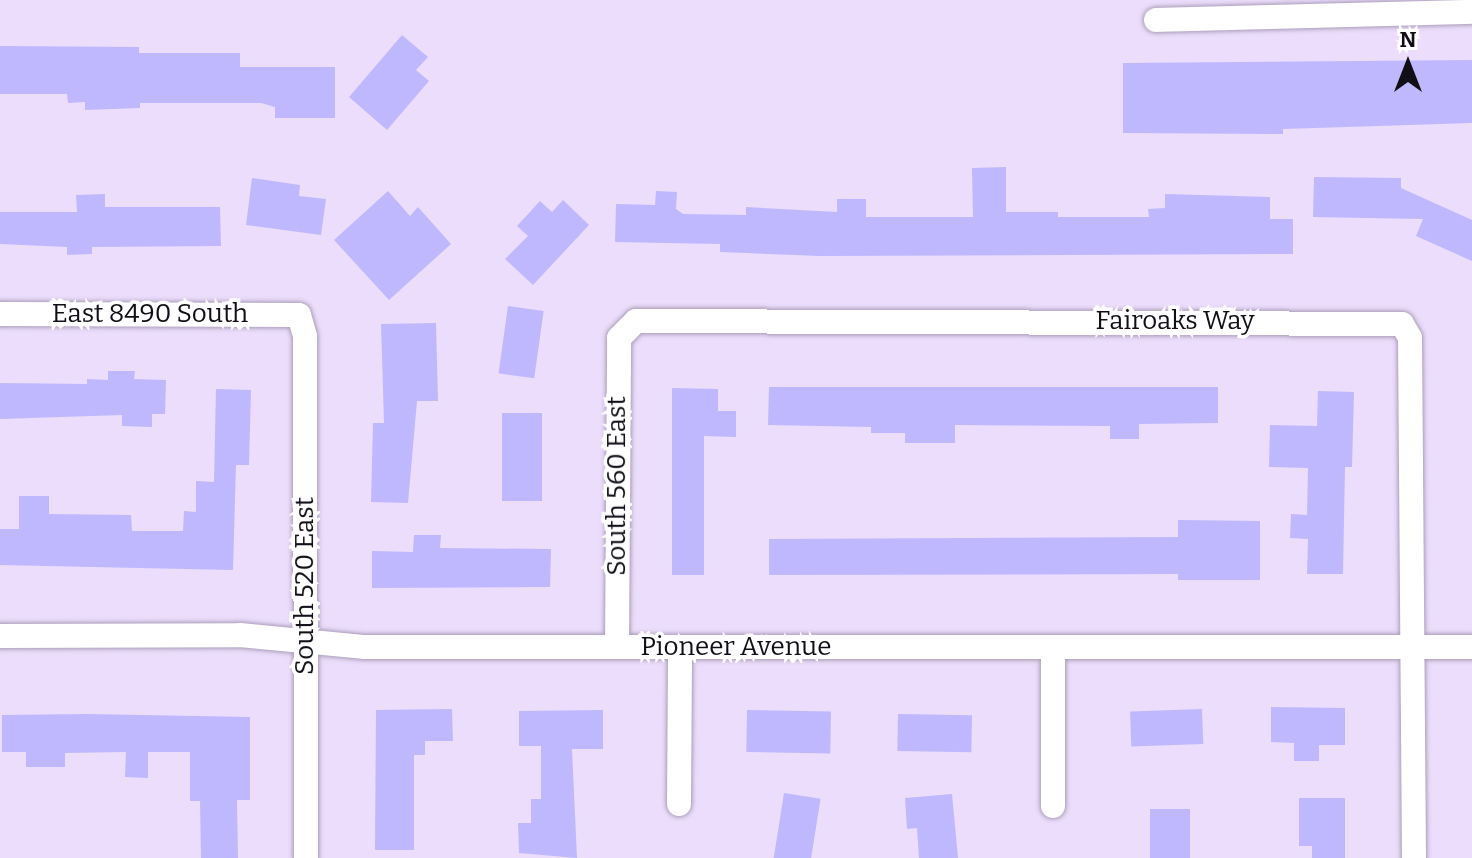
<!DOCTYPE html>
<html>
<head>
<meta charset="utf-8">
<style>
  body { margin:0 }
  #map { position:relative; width:1472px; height:858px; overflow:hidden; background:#ebddfb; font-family:Bitter,serif }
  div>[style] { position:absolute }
  .building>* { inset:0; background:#bfb8ff; transform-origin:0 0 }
  .roads { filter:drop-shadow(0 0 2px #ac9fbb) drop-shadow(0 0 2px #ac9fbb) }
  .minor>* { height:24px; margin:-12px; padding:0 12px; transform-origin:12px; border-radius:12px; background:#fff }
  span { translate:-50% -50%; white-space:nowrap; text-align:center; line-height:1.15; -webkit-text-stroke:7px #fff; paint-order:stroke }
  .street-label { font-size:26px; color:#120e17 }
  .north { position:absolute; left:1368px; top:24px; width:80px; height:80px; -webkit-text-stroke:6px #fff; paint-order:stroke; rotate:0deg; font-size:22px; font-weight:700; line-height:32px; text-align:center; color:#120e17 }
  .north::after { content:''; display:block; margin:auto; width:28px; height:36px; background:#120e17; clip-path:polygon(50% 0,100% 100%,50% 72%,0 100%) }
</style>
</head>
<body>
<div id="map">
  <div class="building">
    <i style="clip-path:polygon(402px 35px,428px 57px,416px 70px,429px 81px,387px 130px,349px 97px)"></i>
    <i style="clip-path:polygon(0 46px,139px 47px,139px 53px,240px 53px,240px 67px,335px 67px,335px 118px,275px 118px,275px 107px,261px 103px,140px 103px,140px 108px,85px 110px,85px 102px,68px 103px,67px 94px,0 94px)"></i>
    <i style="clip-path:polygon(1472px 60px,1472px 123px,1283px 129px,1283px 134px,1123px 133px,1123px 63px)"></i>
    <i style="clip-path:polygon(1006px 167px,1006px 212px,1058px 212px,1058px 217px,1149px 217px,1148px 209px,1165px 208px,1165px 194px,1270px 197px,1270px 219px,1293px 219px,1293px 254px,819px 256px,720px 252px,720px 244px,615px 242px,616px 204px,655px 205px,656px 191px,677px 192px,676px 209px,683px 214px,746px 215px,746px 207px,837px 212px,837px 199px,866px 199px,866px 217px,973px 217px,972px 168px)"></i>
    <i style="clip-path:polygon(1314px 177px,1401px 178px,1401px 188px,1472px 220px,1472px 261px,1416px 236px,1423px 219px,1313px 217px)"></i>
    <i style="clip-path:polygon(252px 178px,300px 185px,299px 196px,326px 199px,321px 235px,246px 225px)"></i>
    <i style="clip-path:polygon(388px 191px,410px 216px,418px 207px,451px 244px,389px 300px,334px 240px)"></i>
    <i style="clip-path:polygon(105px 194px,105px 207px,220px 207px,221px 246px,92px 247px,92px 254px,67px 255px,67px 247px,0 244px,0 212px,77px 212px,76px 195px)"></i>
    <i style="clip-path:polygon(563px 200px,589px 225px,533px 285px,505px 259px,528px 236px,517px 226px,540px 201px,552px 212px)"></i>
    <i style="left:508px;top:306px;width:36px;height:68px;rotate:8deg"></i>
    <i style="clip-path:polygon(436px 323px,438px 401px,417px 401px,408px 503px,371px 502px,373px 423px,384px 423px,381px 324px)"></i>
    <i style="clip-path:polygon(108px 371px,135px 371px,134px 379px,166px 380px,165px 414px,152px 414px,152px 427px,122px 426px,122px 415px,0 419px,0 383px,87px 384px,87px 379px,108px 380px)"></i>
    <i style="clip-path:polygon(769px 387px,1218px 387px,1218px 423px,1139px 424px,1139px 439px,1110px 439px,1110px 426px,955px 425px,955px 443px,905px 443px,905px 433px,871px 433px,871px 427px,768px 425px)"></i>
    <i style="clip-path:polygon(672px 388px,718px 389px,718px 411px,736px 411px,736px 437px,704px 436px,704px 575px,672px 575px)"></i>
    <i style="clip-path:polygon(216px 389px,251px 390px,249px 465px,236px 465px,233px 570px,0 565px,0 529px,19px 529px,19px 496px,49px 496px,49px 514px,131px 515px,132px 531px,183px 531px,184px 511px,196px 512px,196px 481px,214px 482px)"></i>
    <i style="clip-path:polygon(1318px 391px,1354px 392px,1352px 467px,1345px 467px,1343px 574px,1307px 574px,1308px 539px,1290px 538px,1291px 514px,1307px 515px,1308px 468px,1269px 467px,1270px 425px,1317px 426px)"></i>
    <i style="left:502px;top:413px;width:40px;height:88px"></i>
    <i style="clip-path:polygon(1178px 520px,1260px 521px,1260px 580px,1178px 580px,1178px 574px,769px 575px,769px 539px,1178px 537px)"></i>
    <i style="clip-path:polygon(414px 535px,441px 535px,440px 548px,551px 549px,550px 587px,372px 588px,372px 551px,413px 552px)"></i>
    <i style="clip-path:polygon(1271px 707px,1345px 708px,1345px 745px,1319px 745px,1319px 761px,1294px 761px,1294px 743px,1271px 742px)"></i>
    <i style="clip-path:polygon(452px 709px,453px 741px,425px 741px,425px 755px,414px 755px,414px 850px,375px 850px,376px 710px)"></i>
    <i style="left:1202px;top:709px;width:35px;height:72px;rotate:88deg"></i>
    <i style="clip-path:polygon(603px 710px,603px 749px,572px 749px,577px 858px,519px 853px,518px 823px,531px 823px,531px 799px,541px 799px,541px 746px,519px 746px,519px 711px)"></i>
    <i style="left:747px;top:710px;width:84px;height:42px;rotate:1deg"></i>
    <i style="clip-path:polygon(87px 714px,250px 717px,250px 800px,237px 800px,238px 858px,201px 858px,200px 801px,190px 801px,190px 752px,148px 752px,148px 778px,125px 777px,126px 752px,65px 753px,65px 767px,26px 767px,26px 752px,2px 752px,2px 715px)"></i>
    <i style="left:898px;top:714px;width:74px;height:37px;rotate:1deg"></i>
    <i style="left:784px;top:793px;width:37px;height:66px;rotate:9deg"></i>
    <i style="clip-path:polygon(952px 794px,958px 858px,919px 858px,917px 828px,907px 829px,905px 798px)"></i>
    <i style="clip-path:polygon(1299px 798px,1345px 798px,1345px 858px,1312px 858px,1312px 846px,1299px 846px)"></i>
    <i style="left:1190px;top:809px;width:49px;height:40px;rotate:90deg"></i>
  </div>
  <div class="roads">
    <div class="minor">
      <i style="left:1156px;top:20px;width:316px;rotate:-1.5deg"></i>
      <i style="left:0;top:314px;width:299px;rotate:0.2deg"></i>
      <i style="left:299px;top:315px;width:22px;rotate:74deg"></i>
      <i style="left:305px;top:336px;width:522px;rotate:89.89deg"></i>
      <i style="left:0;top:636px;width:240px;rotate:-0.2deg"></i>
      <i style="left:240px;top:635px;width:126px;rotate:5.5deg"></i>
      <i style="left:365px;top:647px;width:1107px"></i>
      <i style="left:617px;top:647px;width:309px;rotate:-89.6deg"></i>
      <i style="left:619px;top:338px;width:24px;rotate:-45deg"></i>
      <i style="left:636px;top:321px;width:766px;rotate:0.22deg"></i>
      <i style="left:1402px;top:324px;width:16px;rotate:60deg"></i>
      <i style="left:1410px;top:338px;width:520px;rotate:89.56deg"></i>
      <i style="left:1053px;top:647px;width:159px;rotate:90deg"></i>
      <i style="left:679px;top:804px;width:157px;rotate:-89.6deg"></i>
    </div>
  </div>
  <div class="street-label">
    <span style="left:150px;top:314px">East 8490 South</span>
    <span style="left:1175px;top:321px">Fairoaks Way</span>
    <span style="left:617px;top:486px;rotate:-90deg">South 560 East</span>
    <span style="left:305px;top:586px;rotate:-90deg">South 520 East</span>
    <span style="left:736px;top:647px">Pioneer Avenue</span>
  </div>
  <div class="north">N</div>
</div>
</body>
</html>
